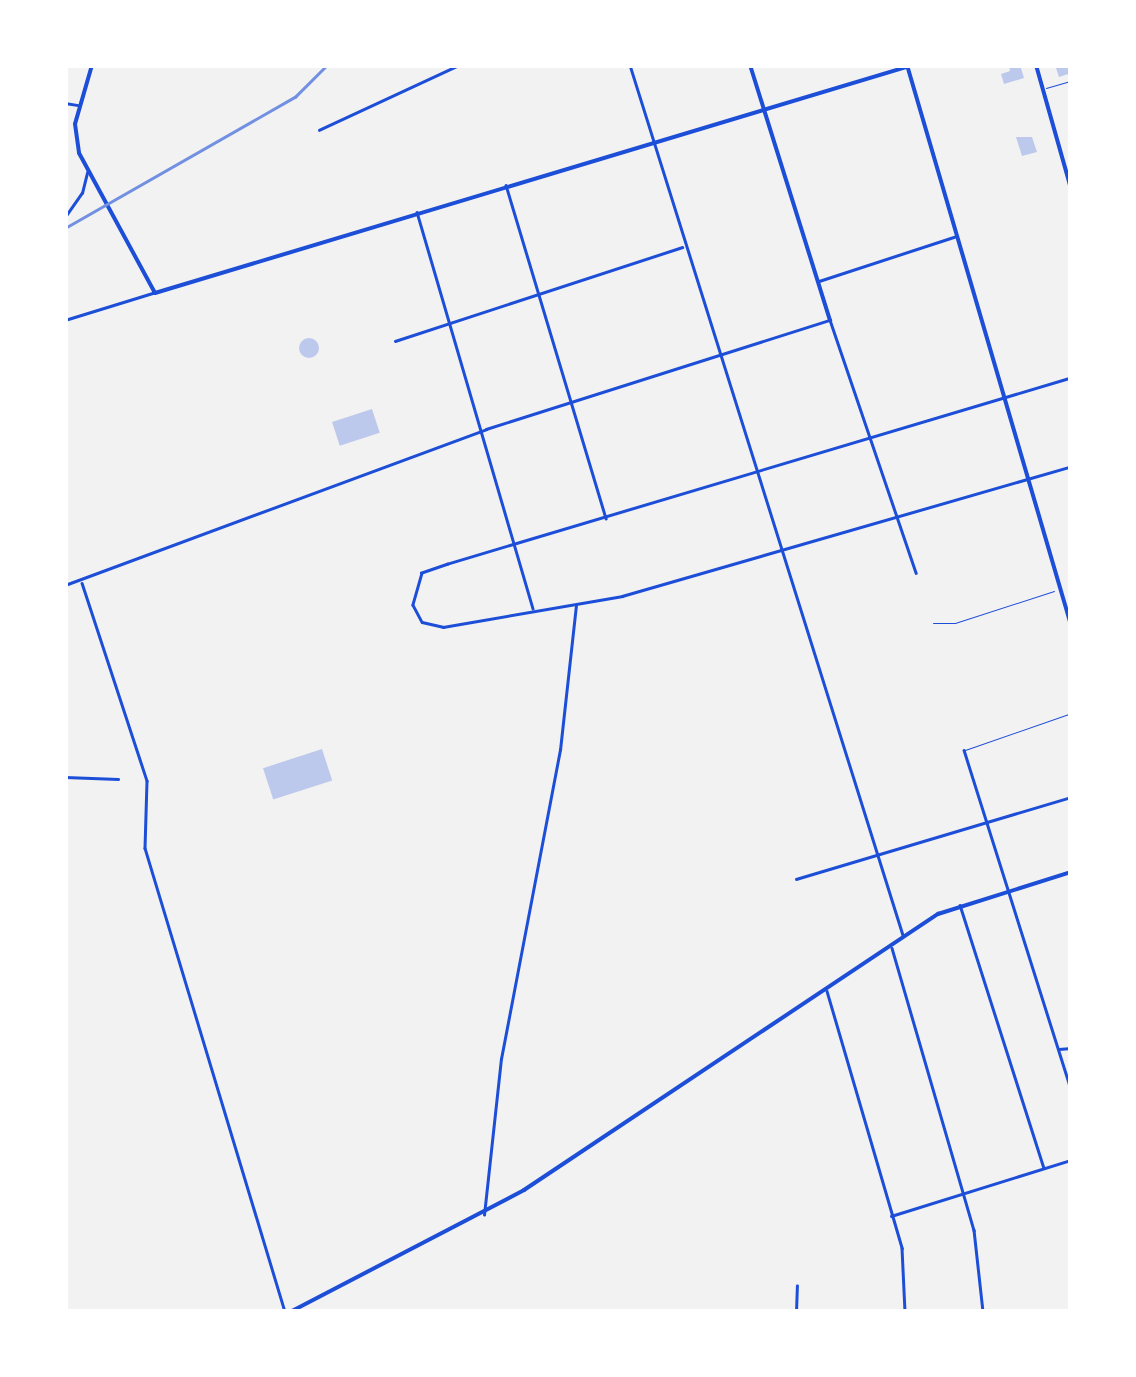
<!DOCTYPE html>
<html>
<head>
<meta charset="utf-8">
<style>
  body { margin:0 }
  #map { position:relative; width:1136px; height:1377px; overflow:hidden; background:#f2f2f2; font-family:"DejaVu Sans",sans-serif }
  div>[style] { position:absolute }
  .building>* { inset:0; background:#bdc9ec; transform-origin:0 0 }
  .round { border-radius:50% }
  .path>* { height:1px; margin:-0.5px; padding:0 0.5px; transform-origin:0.5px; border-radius:0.5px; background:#1d4ed8 }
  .service>* { height:1px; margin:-0.5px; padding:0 0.5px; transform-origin:0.5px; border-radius:0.5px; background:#1d4ed8 }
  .minor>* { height:2.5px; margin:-1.25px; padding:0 1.25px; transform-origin:1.25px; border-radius:1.25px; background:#1d4ed8 }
  .tertiary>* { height:4px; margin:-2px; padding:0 2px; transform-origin:2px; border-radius:2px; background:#1d4ed8 }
  .rail>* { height:2.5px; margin:-1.25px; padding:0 1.25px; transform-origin:1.25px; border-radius:1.25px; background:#7290e2 }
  span { translate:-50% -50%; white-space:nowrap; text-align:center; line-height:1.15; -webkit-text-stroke:9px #fff; paint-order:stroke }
  .frame { position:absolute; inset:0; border:68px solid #fff; pointer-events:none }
</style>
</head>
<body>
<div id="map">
  <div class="building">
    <i style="clip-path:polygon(1009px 65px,1020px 65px,1024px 78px,1004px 84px,1001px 74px,1010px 71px)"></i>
    <i style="clip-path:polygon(1055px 65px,1071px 65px,1071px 73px,1059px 77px)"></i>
    <i style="clip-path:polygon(1016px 137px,1032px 137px,1037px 152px,1022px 156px)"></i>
    <i class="round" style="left:299px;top:338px;width:20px;height:20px"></i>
    <i style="left:372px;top:409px;width:25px;height:42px;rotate:72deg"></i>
    <i style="left:322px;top:749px;width:33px;height:62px;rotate:72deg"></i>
  </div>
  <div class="path">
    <i style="left:933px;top:623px;width:22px"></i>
    <i style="left:955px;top:623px;width:104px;rotate:-17.9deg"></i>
  </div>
  <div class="service">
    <i style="left:1046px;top:88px;width:26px;rotate:-16deg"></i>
    <i style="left:965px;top:750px;width:112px;rotate:-19.2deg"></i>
  </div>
  <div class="minor">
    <i style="left:630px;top:65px;width:912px;rotate:72.58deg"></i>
    <i style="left:65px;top:103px;width:13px;rotate:9deg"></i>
    <i style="left:319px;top:130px;width:154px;rotate:-24.9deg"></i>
    <i style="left:506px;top:185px;width:348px;rotate:73.3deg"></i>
    <i style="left:417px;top:212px;width:413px;rotate:73.7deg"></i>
    <i style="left:65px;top:217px;width:29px;rotate:-55deg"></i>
    <i style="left:82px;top:193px;width:21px;rotate:-76deg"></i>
    <i style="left:819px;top:281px;width:142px;rotate:-18.1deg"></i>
    <i style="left:65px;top:320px;width:92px;rotate:-17.1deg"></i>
    <i style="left:395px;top:341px;width:302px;rotate:-18.1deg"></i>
    <i style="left:1071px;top:378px;width:650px;rotate:163.38deg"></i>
    <i style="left:448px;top:564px;width:28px;rotate:161deg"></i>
    <i style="left:422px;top:573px;width:33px;rotate:106deg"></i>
    <i style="left:413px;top:605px;width:19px;rotate:62deg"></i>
    <i style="left:422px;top:622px;width:22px;rotate:13deg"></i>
    <i style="left:443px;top:627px;width:182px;rotate:-9.8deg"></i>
    <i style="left:622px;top:596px;width:467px;rotate:-16.1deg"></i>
    <i style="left:82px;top:583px;width:208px;rotate:71.8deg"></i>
    <i style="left:147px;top:781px;width:67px;rotate:91.7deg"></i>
    <i style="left:145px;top:848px;width:485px;rotate:73.2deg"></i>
    <i style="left:65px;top:585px;width:449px;rotate:-20.3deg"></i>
    <i style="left:486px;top:429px;width:361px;rotate:-17.6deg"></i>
    <i style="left:830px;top:320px;width:267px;rotate:71.2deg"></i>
    <i style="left:964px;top:750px;width:356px;rotate:72.5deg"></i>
    <i style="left:65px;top:777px;width:53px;rotate:2.2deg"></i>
    <i style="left:796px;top:879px;width:287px;rotate:-16.6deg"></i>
    <i style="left:960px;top:905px;width:276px;rotate:72.3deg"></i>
    <i style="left:892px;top:948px;width:294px;rotate:73.8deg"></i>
    <i style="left:974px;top:1230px;width:82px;rotate:83.7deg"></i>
    <i style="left:827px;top:991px;width:268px;rotate:73.7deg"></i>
    <i style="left:902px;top:1248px;width:64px;rotate:87.3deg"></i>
    <i style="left:1059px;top:1049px;width:12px;rotate:-5deg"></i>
    <i style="left:484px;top:1215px;width:157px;rotate:-83.8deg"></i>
    <i style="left:501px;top:1059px;width:315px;rotate:-79.2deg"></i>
    <i style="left:560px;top:750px;width:145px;rotate:-83.7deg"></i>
    <i style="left:891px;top:1216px;width:189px;rotate:-17.3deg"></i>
    <i style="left:796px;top:1312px;width:26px;rotate:-88deg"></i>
  </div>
  <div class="tertiary">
    <i style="left:92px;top:65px;width:61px;rotate:106.1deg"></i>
    <i style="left:75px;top:124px;width:29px;rotate:82deg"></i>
    <i style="left:79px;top:153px;width:159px;rotate:61.5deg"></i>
    <i style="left:155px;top:293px;width:792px;rotate:-16.74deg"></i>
    <i style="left:750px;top:65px;width:267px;rotate:72.6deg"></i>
    <i style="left:907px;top:65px;width:584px;rotate:73.68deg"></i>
    <i style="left:1036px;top:65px;width:129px;rotate:74.2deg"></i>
    <i style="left:290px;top:1312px;width:264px;rotate:-27.5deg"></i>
    <i style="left:524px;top:1190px;width:498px;rotate:-33.7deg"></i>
    <i style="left:938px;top:914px;width:139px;rotate:-17.5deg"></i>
  </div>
  <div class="rail">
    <i style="left:65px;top:228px;width:265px;rotate:-29.7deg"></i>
    <i style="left:295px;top:97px;width:45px;rotate:-45deg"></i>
  </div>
  <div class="frame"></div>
</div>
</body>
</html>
